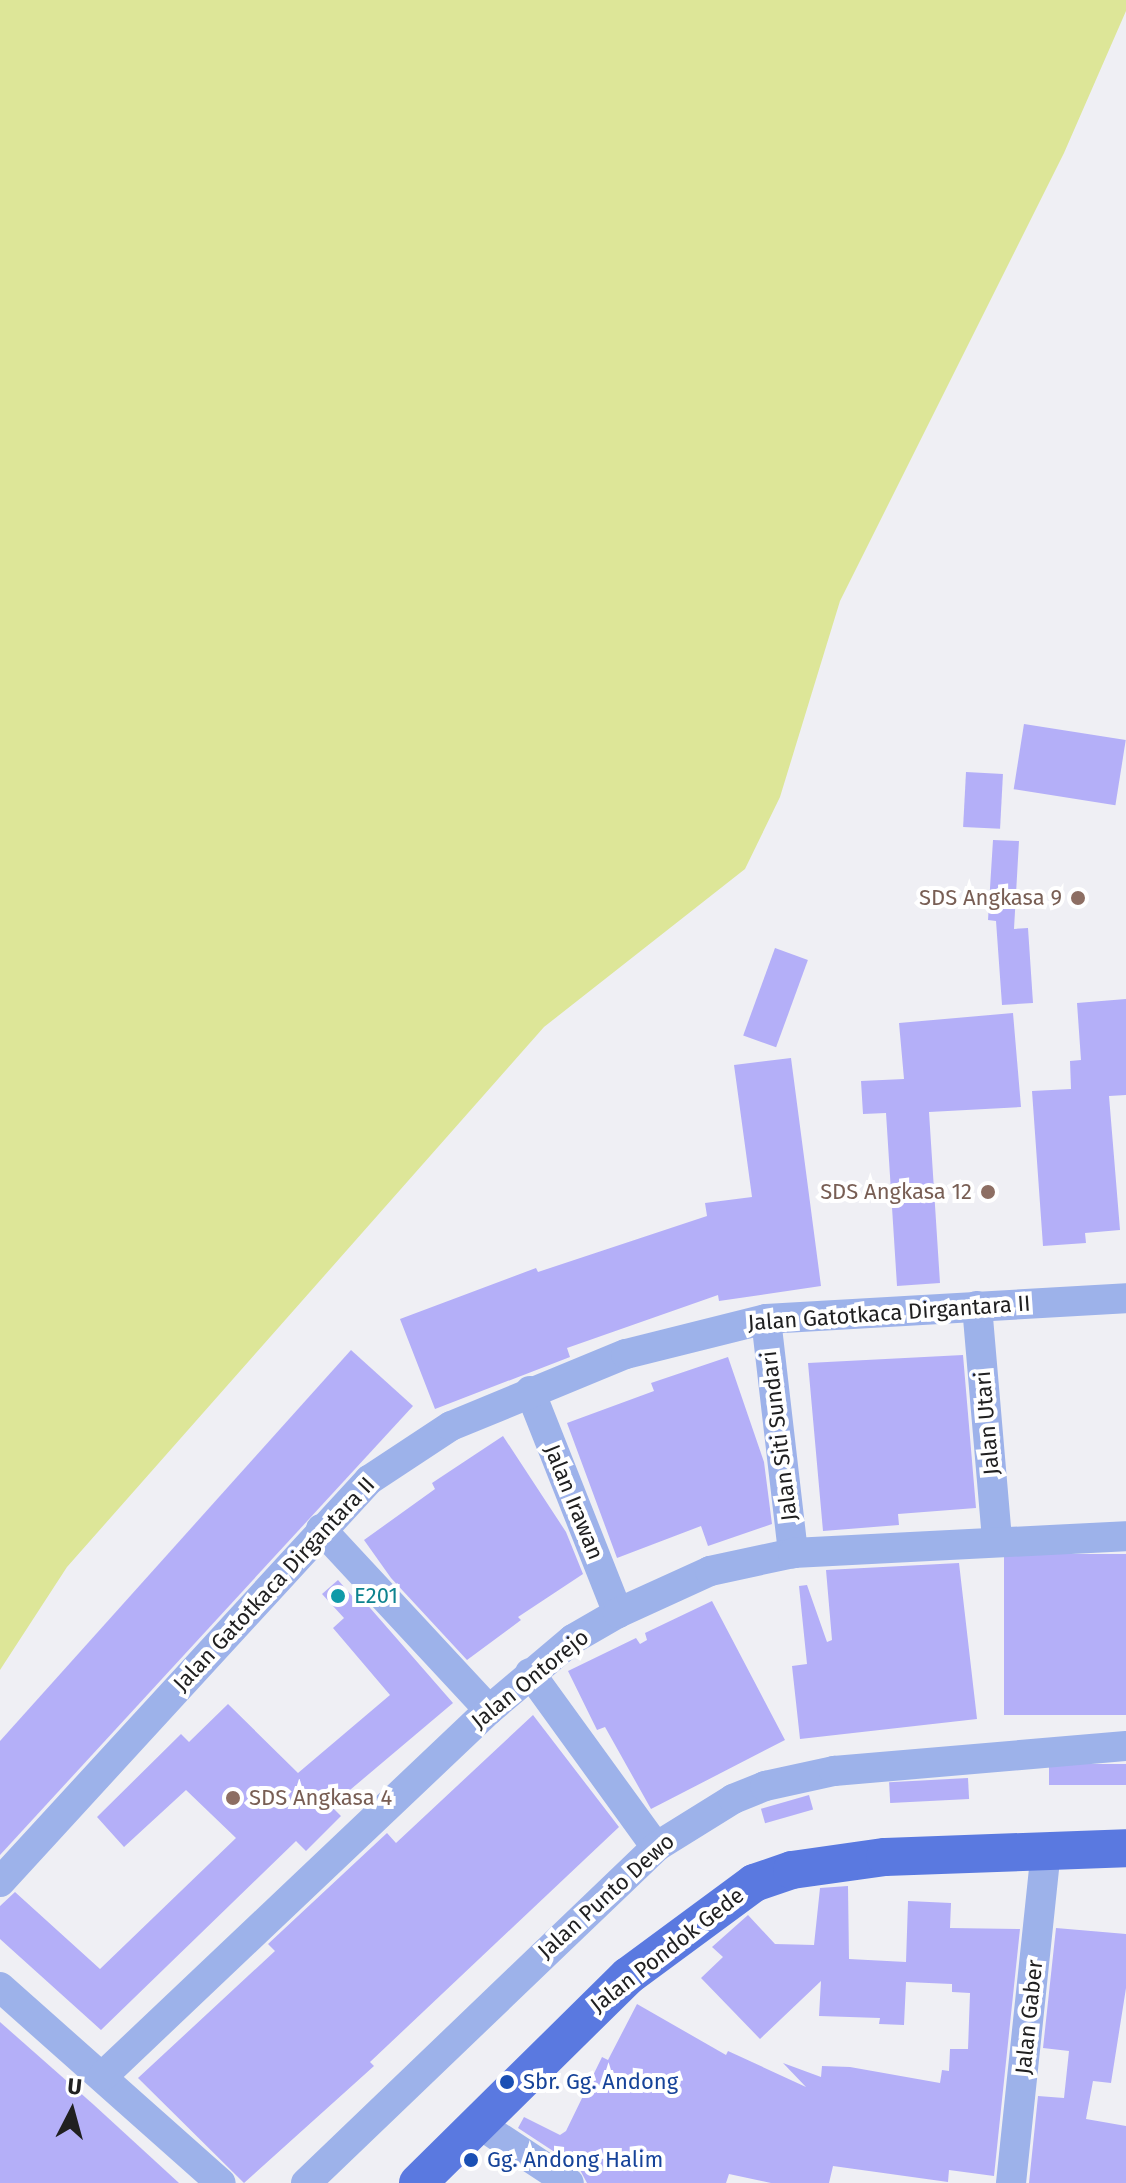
<!DOCTYPE html>
<html>
<head>
<meta charset="utf-8">
<style>
  body { margin:0 }
  #map { position:relative; width:1126px; height:2183px; overflow:hidden; background:#efeff4; font-family:"Fira Sans",sans-serif }
  div>[style] { position:absolute }
  .green>* { inset:0; background:#dde698 }
  .building>* { inset:0; background:#b4aff8; transform-origin:0 0 }
  .minor>* { height:30px; margin:-15px; padding:0 15px; transform-origin:15px; border-radius:15px; background:#9db2ea }
  .major>* { height:38px; margin:-19px; padding:0 19px; transform-origin:19px; border-radius:19px; background:#5a79e0 }
  .dots>* { width:22px; height:22px; translate:-50% -50%; box-sizing:border-box; border:4px solid #fff; border-radius:50% }
  span { translate:-50% -50%; white-space:nowrap; text-align:center; line-height:1.15; -webkit-text-stroke:8px #fff; paint-order:stroke }
  .education-label { font-size:22px; color:#785e54 }
  .right { translate:-100% -50%; text-align:right }
  .left { translate:0 -50%; text-align:left }
  .street-label { font-size:22px; color:#202021 }
  .culture-label { font-size:22px; color:#0d838f }
  .transit-label { font-size:22px; color:#164399 }
  .north { position:absolute; left:32px; top:2071px; width:80px; height:80px; -webkit-text-stroke:6px #fff; paint-order:stroke; rotate:6deg; font-size:22px; font-weight:700; line-height:32px; text-align:center; color:#202021 }
  .north::after { content:''; display:block; margin:auto; width:28px; height:36px; background:#202021; clip-path:polygon(50% 0,100% 100%,50% 72%,0 100%) }
</style>
</head>
<body>
<div id="map">
  <div class="green">
    <i style="clip-path:polygon(0 0,1126px 0,1126px 11px,1064px 153px,840px 601px,780px 797px,745px 869px,544px 1027px,67px 1567px,0 1670px)"></i>
  </div>
  <div class="building">
    <i style="left:1024px;top:724px;width:103px;height:66px;rotate:9deg"></i>
    <i style="left:966px;top:772px;width:37px;height:55px;rotate:3deg"></i>
    <i style="clip-path:polygon(993px 840px,1019px 841px,1014px 929px,1028px 928px,1033px 1003px,1002px 1005px,996px 921px,988px 920px)"></i>
    <i style="left:775px;top:948px;width:35px;height:93px;rotate:20deg"></i>
    <i style="clip-path:polygon(1126px 999px,1126px 1095px,1109px 1096px,1120px 1230px,1085px 1233px,1086px 1243px,1043px 1246px,1032px 1091px,1071px 1089px,1070px 1061px,1081px 1060px,1077px 1003px)"></i>
    <i style="clip-path:polygon(1013px 1013px,1021px 1107px,929px 1112px,940px 1283px,897px 1286px,886px 1113px,863px 1114px,861px 1081px,904px 1079px,899px 1023px)"></i>
    <i style="clip-path:polygon(791px 1058px,821px 1286px,719px 1301px,718px 1295px,567px 1348px,570px 1357px,435px 1409px,400px 1319px,536px 1268px,538px 1272px,707px 1216px,705px 1203px,752px 1197px,734px 1065px)"></i>
    <i style="clip-path:polygon(351px 1350px,413px 1406px,0 1855px,0 1741px)"></i>
    <i style="clip-path:polygon(963px 1355px,976px 1508px,898px 1514px,899px 1525px,823px 1531px,808px 1363px)"></i>
    <i style="clip-path:polygon(728px 1357px,764px 1462px,772px 1524px,708px 1546px,701px 1526px,617px 1558px,567px 1423px,654px 1391px,651px 1383px)"></i>
    <i style="clip-path:polygon(503px 1436px,566px 1532px,583px 1574px,518px 1617px,521px 1620px,467px 1660px,391px 1578px,364px 1540px,435px 1489px,432px 1483px)"></i>
    <i style="left:1126px;top:1554px;width:161px;height:122px;rotate:90deg"></i>
    <i style="clip-path:polygon(959px 1563px,977px 1719px,800px 1739px,792px 1666px,807px 1664px,799px 1586px,807px 1585px,827px 1642px,832px 1640px,826px 1570px)"></i>
    <i style="clip-path:polygon(338px 1580px,360px 1605px,364px 1601px,453px 1703px,331px 1806px,341px 1816px,306px 1851px,296px 1841px,101px 2030px,0 1939px,0 1906px,15px 1892px,100px 1969px,236px 1838px,186px 1790px,124px 1847px,97px 1817px,181px 1734px,189px 1742px,228px 1704px,298px 1773px,390px 1695px,333px 1628px,344px 1618px,322px 1594px)"></i>
    <i style="clip-path:polygon(712px 1601px,785px 1740px,651px 1809px,605px 1727px,597px 1730px,568px 1671px,636px 1638px,640px 1644px,647px 1640px,645px 1633px)"></i>
    <i style="clip-path:polygon(533px 1715px,619px 1827px,370px 2062px,374px 2066px,244px 2183px,138px 2078px,275px 1951px,268px 1944px,387px 1833px,396px 1843px)"></i>
    <i style="left:1126px;top:1764px;width:21px;height:77px;rotate:90deg"></i>
    <i style="left:968px;top:1778px;width:21px;height:79px;rotate:87deg"></i>
    <i style="left:809px;top:1795px;width:15px;height:50px;rotate:74deg"></i>
    <i style="clip-path:polygon(848px 1886px,849px 1959px,906px 1962px,908px 1901px,951px 1903px,950px 1928px,1020px 1929px,994px 2176px,949px 2170px,948px 2182px,833px 2166px,829px 2183px,771px 2183px,729px 2174px,726px 2183px,587px 2183px,579px 2168px,518px 2128px,524px 2117px,560px 2135px,566px 2131px,602px 2057px,608px 2060px,637px 2004px,726px 2055px,728px 2051px,806px 2087px,783px 2063px,821px 2077px,822px 2066px,850px 2067px,940px 2083px,942px 2070px,949px 2071px,950px 2049px,968px 2049px,970px 1993px,952px 1992px,952px 1984px,906px 1982px,904px 2025px,879px 2024px,880px 2018px,819px 2016px,821px 1981px,760px 2039px,701px 1978px,723px 1957px,712px 1947px,748px 1915px,775px 1944px,814px 1945px,820px 1888px)"></i>
    <i style="clip-path:polygon(1056px 1928px,1126px 1934px,1126px 1988px,1111px 2083px,1093px 2081px,1086px 2119px,1126px 2126px,1126px 2183px,1029px 2183px,1038px 2096px,1064px 2098px,1069px 2051px,1043px 2048px)"></i>
    <i style="clip-path:polygon(0 2022px,94px 2105px,179px 2183px,0 2183px)"></i>
  </div>
  <div class="minor">
    <i style="left:977px;top:1306px;width:236px;rotate:85.1deg"></i>
    <i style="left:766px;top:1319px;width:236px;rotate:83.4deg"></i>
    <i style="left:530px;top:1391px;width:239px;rotate:68.4deg"></i>
    <i style="left:321px;top:1529px;width:247px;rotate:47.1deg"></i>
    <i style="left:530px;top:1673px;width:215px;rotate:54.1deg"></i>
    <i style="left:0;top:1882px;width:546px;rotate:-47.45deg"></i>
    <i style="left:369px;top:1480px;width:98px;rotate:-33.4deg"></i>
    <i style="left:451px;top:1426px;width:189px;rotate:-22.4deg"></i>
    <i style="left:626px;top:1354px;width:144px;rotate:-14deg"></i>
    <i style="left:766px;top:1319px;width:361px;rotate:-3.3deg"></i>
    <i style="left:0;top:1987px;width:295px;rotate:41.6deg"></i>
    <i style="left:104px;top:2075px;width:531px;rotate:-43.47deg"></i>
    <i style="left:489px;top:1710px;width:110px;rotate:-40.2deg"></i>
    <i style="left:573px;top:1639px;width:52px;rotate:-30deg"></i>
    <i style="left:618px;top:1613px;width:101px;rotate:-24.5deg"></i>
    <i style="left:710px;top:1571px;width:85px;rotate:-12.2deg"></i>
    <i style="left:793px;top:1553px;width:333px;rotate:-2.9deg"></i>
    <i style="left:476px;top:2122px;width:111px;rotate:33.3deg"></i>
    <i style="left:306px;top:2183px;width:485px;rotate:-43.8deg"></i>
    <i style="left:656px;top:1847px;width:91px;rotate:-31.9deg"></i>
    <i style="left:733px;top:1799px;width:35px;rotate:-22deg"></i>
    <i style="left:765px;top:1786px;width:71px;rotate:-12.3deg"></i>
    <i style="left:834px;top:1771px;width:293px;rotate:-4.9deg"></i>
    <i style="left:1011px;top:2183px;width:334px;rotate:-84deg"></i>
  </div>
  <div class="major">
    <i style="left:418px;top:2183px;width:295px;rotate:-44.6deg"></i>
    <i style="left:628px;top:1976px;width:157px;rotate:-36.4deg"></i>
    <i style="left:754px;top:1883px;width:40px;rotate:-18.9deg"></i>
    <i style="left:792px;top:1870px;width:94px;rotate:-8deg"></i>
    <i style="left:885px;top:1857px;width:241px;rotate:-2.1deg"></i>
  </div>
  <div class="dots">
    <i style="left:1078px;top:898px;background:#8d6e63"></i>
    <i style="left:988px;top:1192px;background:#8d6e63"></i>
    <i style="left:338px;top:1596px;background:#0f9aa8"></i>
    <i style="left:233px;top:1798px;background:#8d6e63"></i>
    <i style="left:507px;top:2082px;background:#1a4fb4"></i>
    <i style="left:471px;top:2160px;background:#1a4fb4"></i>
  </div>
  <div class="education-label">
    <span class="right" style="left:1062px;top:898px">SDS Angkasa 9</span>
    <span class="right" style="left:972px;top:1192px">SDS Angkasa 12</span>
    <span class="left" style="left:249px;top:1798px">SDS Angkasa 4</span>
  </div>
  <div class="street-label">
    <span style="left:889px;top:1313px;rotate:-4deg">Jalan Gatotkaca Dirgantara II</span>
    <span style="left:987px;top:1423px;rotate:-95deg">Jalan Utari</span>
    <span style="left:779px;top:1436px;rotate:-97deg">Jalan Siti Sundari</span>
    <span style="left:574px;top:1502px;rotate:68deg">Jalan Irawan</span>
    <span style="left:274px;top:1584px;rotate:-47deg">Jalan Gatotkaca Dirgantara II</span>
    <span style="left:530px;top:1679px;rotate:-39deg">Jalan Ontorejo</span>
    <span style="left:606px;top:1896px;rotate:-42deg">Jalan Punto Dewo</span>
    <span style="left:667px;top:1950px;rotate:-38deg">Jalan Pondok Gede</span>
    <span style="left:1029px;top:2017px;rotate:-84deg">Jalan Gaber</span>
  </div>
  <div class="culture-label">
    <span class="left" style="left:354px;top:1596px">E201</span>
  </div>
  <div class="transit-label">
    <span class="left" style="left:523px;top:2082px">Sbr. Gg. Andong</span>
    <span class="left" style="left:487px;top:2160px">Gg. Andong Halim</span>
  </div>
  <div class="north">U</div>
</div>
</body>
</html>
